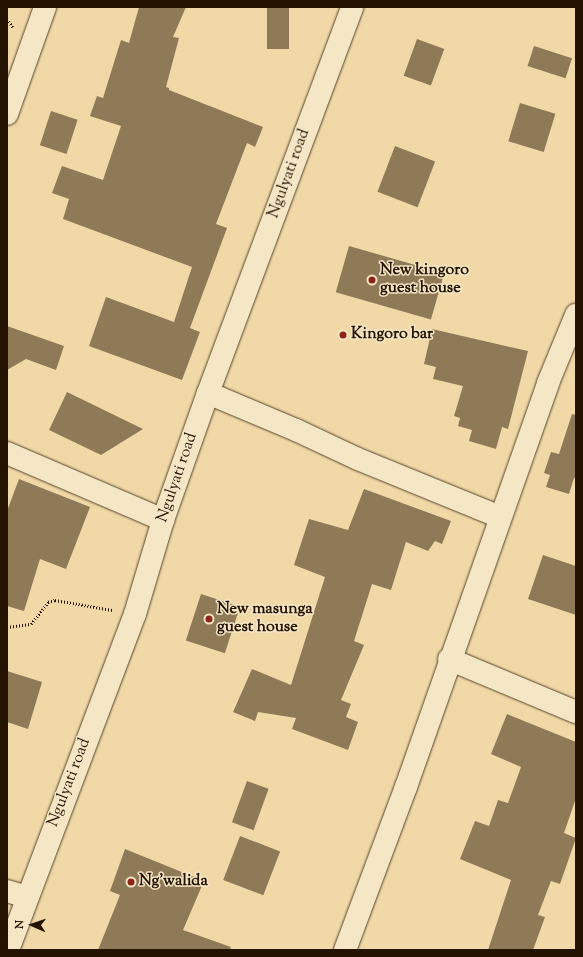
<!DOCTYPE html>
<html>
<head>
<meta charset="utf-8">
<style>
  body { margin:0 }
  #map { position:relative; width:583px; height:957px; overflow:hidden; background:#f0d9a7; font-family:"Sorts Mill Goudy",serif }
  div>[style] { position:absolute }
  .building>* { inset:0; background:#8e7a57; transform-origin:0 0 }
  .path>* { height:2.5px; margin-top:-1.25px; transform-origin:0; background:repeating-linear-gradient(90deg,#241301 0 1px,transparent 0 3px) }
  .roads { filter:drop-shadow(0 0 1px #57442a) drop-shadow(0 0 1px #57442a) }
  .minor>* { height:22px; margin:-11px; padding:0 11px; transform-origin:11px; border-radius:11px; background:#f5e6c6 }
  .secondary>* { height:22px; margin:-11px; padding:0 11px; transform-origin:11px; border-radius:11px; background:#f5e6c6 }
  .dots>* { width:11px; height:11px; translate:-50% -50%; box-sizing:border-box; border:2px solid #f5e6c6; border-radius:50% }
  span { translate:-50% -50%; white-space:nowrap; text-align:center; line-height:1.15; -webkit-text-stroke:3px #f5e6c6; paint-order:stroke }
  .street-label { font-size:16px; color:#241301 }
  .poi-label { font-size:16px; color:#241301; font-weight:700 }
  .left { translate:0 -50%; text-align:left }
  .frame { position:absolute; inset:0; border:8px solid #241301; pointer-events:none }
  .north { position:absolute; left:12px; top:905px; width:40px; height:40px; -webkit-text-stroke:3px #f5e6c6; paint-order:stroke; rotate:272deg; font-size:11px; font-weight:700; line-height:16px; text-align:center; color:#241301 }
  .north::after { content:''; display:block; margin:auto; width:14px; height:18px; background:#241301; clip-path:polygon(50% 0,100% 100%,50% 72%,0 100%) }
</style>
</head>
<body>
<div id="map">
  <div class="building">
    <i style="clip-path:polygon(139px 7px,186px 7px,173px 37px,179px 38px,166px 87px,169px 88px,169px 90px,263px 127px,255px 147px,247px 143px,216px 224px,227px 228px,190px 328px,200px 332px,182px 380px,89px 346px,106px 297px,174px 322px,192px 267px,63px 219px,69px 199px,52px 193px,62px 166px,103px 180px,121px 126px,90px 116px,97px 96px,103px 98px,121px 40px,129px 43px)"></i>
    <i style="left:267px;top:7px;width:22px;height:42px"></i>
    <i style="left:417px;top:39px;width:29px;height:39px;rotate:20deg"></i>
    <i style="left:534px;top:46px;width:40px;height:21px;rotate:18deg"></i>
    <i style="left:520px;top:103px;width:37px;height:40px;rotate:17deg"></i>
    <i style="left:51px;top:111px;width:28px;height:36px;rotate:18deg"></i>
    <i style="left:395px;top:146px;width:43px;height:49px;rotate:21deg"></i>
    <i style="left:349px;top:246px;width:99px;height:48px;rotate:16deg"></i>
    <i style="clip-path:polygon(7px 326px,64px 346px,56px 370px,26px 359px,7px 370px)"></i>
    <i style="clip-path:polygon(432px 329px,528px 351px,508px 429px,502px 427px,496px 449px,469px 441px,472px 430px,458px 426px,460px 418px,454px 416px,463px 386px,433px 379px,436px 367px,424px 364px)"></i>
    <i style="clip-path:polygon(67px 392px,143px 429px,101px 455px,49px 430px)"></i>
    <i style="clip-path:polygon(572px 414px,576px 415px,576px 478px,574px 478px,569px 494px,546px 487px,550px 475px,544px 473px,551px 452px,559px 454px)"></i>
    <i style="clip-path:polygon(19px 479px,90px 507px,66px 569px,40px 559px,24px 611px,7px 606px,7px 511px)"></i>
    <i style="clip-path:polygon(364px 489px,451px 521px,442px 544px,435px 541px,428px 551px,406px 542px,391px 590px,372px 584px,354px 641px,364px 645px,341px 700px,351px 704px,346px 717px,358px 722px,348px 750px,292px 729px,296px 718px,258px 712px,255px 721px,233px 712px,252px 669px,291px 685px,325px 577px,294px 565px,309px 519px,348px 530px)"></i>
    <i style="clip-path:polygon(543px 555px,576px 566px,576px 615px,528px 599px)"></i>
    <i style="left:201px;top:594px;width:41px;height:49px;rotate:18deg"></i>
    <i style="clip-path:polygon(7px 671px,42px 682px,28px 729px,7px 722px)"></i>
    <i style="clip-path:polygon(507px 714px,576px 742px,576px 798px,564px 833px,576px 838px,560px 884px,551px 881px,538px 915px,545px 917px,533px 950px,488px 950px,511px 880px,460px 859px,475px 821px,489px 826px,498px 800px,508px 803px,521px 767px,491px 754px)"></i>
    <i style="left:247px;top:781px;width:23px;height:44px;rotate:20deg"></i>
    <i style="left:240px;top:836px;width:43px;height:47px;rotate:21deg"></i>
    <i style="clip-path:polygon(125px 849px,204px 881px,183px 930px,231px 947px,230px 950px,98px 950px,120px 895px,110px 891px)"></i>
  </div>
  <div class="path">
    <i style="left:7px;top:19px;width:10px;rotate:53deg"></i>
    <i style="left:7px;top:627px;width:24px;rotate:-7deg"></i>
    <i style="left:31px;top:624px;width:28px;rotate:-52deg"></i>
    <i style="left:48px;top:602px;width:7px;rotate:-16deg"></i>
    <i style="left:55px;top:600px;width:58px;rotate:10deg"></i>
  </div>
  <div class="roads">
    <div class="minor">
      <i style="left:7px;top:114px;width:114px;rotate:-70.4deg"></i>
      <i style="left:208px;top:393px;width:95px;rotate:22.8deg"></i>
      <i style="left:296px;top:430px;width:68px;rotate:25.1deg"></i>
      <i style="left:358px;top:459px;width:153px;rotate:22.2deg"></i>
      <i style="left:7px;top:453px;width:170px;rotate:23.2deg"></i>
      <i style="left:449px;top:659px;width:138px;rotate:22.7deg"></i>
      <i style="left:7px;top:891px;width:21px;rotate:17deg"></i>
      <i style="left:345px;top:950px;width:174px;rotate:-69.5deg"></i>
      <i style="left:406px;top:787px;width:428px;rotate:-70.6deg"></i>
      <i style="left:548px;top:383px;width:74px;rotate:-67.6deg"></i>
    </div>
    <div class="secondary">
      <i style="left:8px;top:950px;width:359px;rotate:-69.3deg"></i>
      <i style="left:135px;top:614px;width:98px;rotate:-73.4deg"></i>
      <i style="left:163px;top:520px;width:135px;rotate:-70.5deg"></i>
      <i style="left:208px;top:393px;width:412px;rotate:-69.5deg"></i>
    </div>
  </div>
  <div class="dots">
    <i style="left:372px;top:280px;background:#8f2418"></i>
    <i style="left:343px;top:335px;background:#8f2418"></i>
    <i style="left:209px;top:619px;background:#8f2418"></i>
    <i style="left:131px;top:882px;background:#8f2418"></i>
  </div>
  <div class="street-label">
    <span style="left:290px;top:174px;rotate:-70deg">Ngulyati road</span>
    <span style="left:178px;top:478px;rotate:-71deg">Ngulyati road</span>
    <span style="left:70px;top:783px;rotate:-69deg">Ngulyati road</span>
  </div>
  <div class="poi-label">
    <span class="left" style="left:380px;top:280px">New kingoro<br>guest house</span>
    <span class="left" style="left:351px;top:335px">Kingoro bar</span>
    <span class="left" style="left:217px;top:619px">New masunga<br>guest house</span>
    <span class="left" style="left:139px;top:882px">Ng'walida</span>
  </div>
  <div class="frame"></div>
  <div class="north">N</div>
</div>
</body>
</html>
